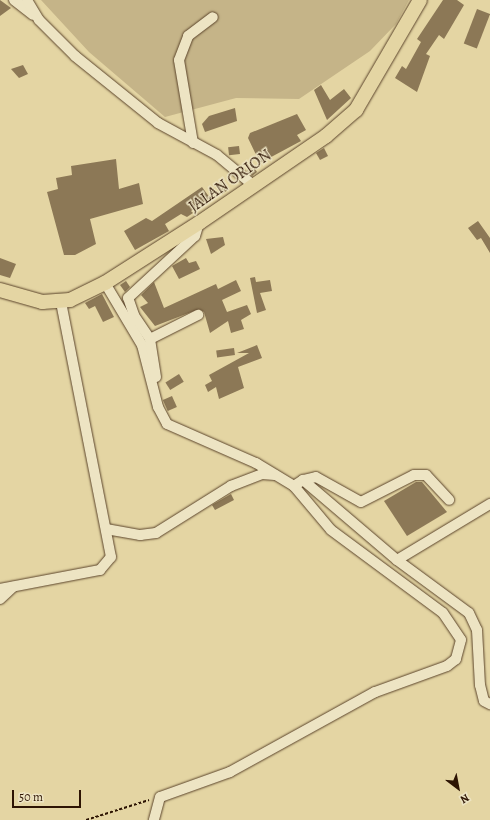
<!DOCTYPE html>
<html>
<head>
<meta charset="utf-8">
<style>
  body { margin:0 }
  #map { position:relative; width:490px; height:820px; overflow:hidden; background:#e4d5a3; font-family:Alegreya,serif }
  div>[style] { position:absolute }
  .green>* { inset:0; background:#c5b488 }
  .building>* { inset:0; background:#8c7856; transform-origin:0 0 }
  .path>* { height:1.5px; margin-top:-0.75px; transform-origin:0; background:repeating-linear-gradient(90deg,#2d1403 0 3px,transparent 0 5px) }
  .roads { filter:drop-shadow(0 0 1px #5b442b) drop-shadow(0 0 1px #5b442b) }
  .minor>* { height:10px; margin:-5px; padding:0 5px; transform-origin:5px; border-radius:5px; background:#ede4c3 }
  .highway>* { height:14px; margin:-7px; padding:0 7px; transform-origin:7px; border-radius:7px; background:#e4d5a3 }
  span { translate:-50% -50%; white-space:nowrap; text-align:center; line-height:1.15; -webkit-text-stroke:3px #ede4c3; paint-order:stroke }
  .street-label { font-size:16px; color:#2d1403 }
  .north { position:absolute; left:438px; top:768px; width:40px; height:40px; -webkit-text-stroke:3px #ede4c3; paint-order:stroke; rotate:148deg; font-size:11px; font-weight:700; line-height:16px; text-align:center; color:#2d1403 }
  .north::after { content:''; display:block; margin:auto; width:14px; height:18px; background:#2d1403; clip-path:polygon(50% 0,100% 100%,50% 72%,0 100%) }
  .scale { position:absolute; left:12px; top:790px; width:69px; height:18px; box-sizing:border-box; border:2px solid #2d1403; border-top:0; padding-left:5px; font-size:12px; line-height:14px; white-space:nowrap; color:#2d1403; -webkit-text-stroke:3px #ede4c3; paint-order:stroke }
</style>
</head>
<body>
<div id="map">
  <div class="green">
    <i style="clip-path:polygon(41px 0,409px 0,396px 24px,370px 51px,299px 99px,236px 98px,165px 117px,89px 52px)"></i>
  </div>
  <div class="building">
    <i style="clip-path:polygon(0 0,11px 8px,0 16px)"></i>
    <i style="clip-path:polygon(443px 0,457px 0,464px 5px,444px 39px,439px 35px,426px 54px,430px 56px,417px 92px,395px 78px,402px 66px,406px 69px,421px 42px,417px 39px)"></i>
    <i style="left:477px;top:9px;width:14px;height:37px;rotate:21deg"></i>
    <i style="clip-path:polygon(23px 65px,28px 74px,19px 78px,11px 69px)"></i>
    <i style="clip-path:polygon(321px 85px,330px 100px,344px 89px,351px 98px,327px 120px,314px 90px)"></i>
    <i style="clip-path:polygon(235px 108px,237px 121px,205px 132px,202px 124px,209px 116px)"></i>
    <i style="clip-path:polygon(297px 114px,306px 130px,297px 135px,301px 141px,260px 163px,248px 138px,250px 133px)"></i>
    <i style="left:239px;top:146px;width:8px;height:11px;rotate:83deg"></i>
    <i style="clip-path:polygon(324px 148px,328px 156px,320px 160px,316px 153px)"></i>
    <i style="clip-path:polygon(116px 159px,119px 189px,139px 183px,143px 204px,90px 219px,96px 244px,75px 255px,64px 255px,47px 192px,58px 189px,56px 178px,72px 175px,71px 166px)"></i>
    <i style="clip-path:polygon(253px 166px,257px 172px,252px 176px,247px 170px)"></i>
    <i style="left:223px;top:180px;width:11px;height:9px;rotate:56deg"></i>
    <i style="clip-path:polygon(202px 187px,210px 198px,191px 211px,193px 213px,187px 217px,181px 214px,165px 224px,169px 231px,135px 250px,124px 231px,146px 218px,152px 221px)"></i>
    <i style="clip-path:polygon(478px 221px,490px 238px,490px 253px,481px 238px,477px 240px,468px 228px)"></i>
    <i style="clip-path:polygon(223px 237px,225px 245px,211px 254px,206px 239px)"></i>
    <i style="clip-path:polygon(0 258px,16px 264px,10px 278px,0 275px)"></i>
    <i style="clip-path:polygon(186px 258px,189px 263px,196px 261px,200px 269px,179px 279px,172px 266px)"></i>
    <i style="clip-path:polygon(255px 277px,256px 282px,270px 280px,272px 291px,260px 293px,266px 310px,257px 313px,250px 278px)"></i>
    <i style="clip-path:polygon(236px 280px,241px 291px,222px 300px,227px 312px,247px 305px,251px 314px,241px 320px,244px 329px,231px 333px,228px 321px,210px 333px,204px 312px,199px 309px,155px 326px,140px 307px,148px 303px,141px 295px,154px 282px,164px 308px,216px 284px,218px 289px)"></i>
    <i style="clip-path:polygon(126px 281px,130px 287px,125px 292px,120px 285px)"></i>
    <i style="clip-path:polygon(102px 294px,114px 317px,103px 322px,95px 306px,89px 309px,85px 303px)"></i>
    <i style="clip-path:polygon(257px 345px,262px 358px,238px 367px,244px 388px,219px 399px,216px 387px,208px 392px,205px 385px,212px 381px,209px 375px,249px 353px,237px 353px)"></i>
    <i style="left:234px;top:348px;width:7px;height:18px;rotate:82deg"></i>
    <i style="left:179px;top:374px;width:9px;height:16px;rotate:58deg"></i>
    <i style="left:172px;top:396px;width:12px;height:10px;rotate:66deg"></i>
    <i style="clip-path:polygon(416px 482px,422px 482px,447px 512px,407px 536px,384px 501px)"></i>
    <i style="clip-path:polygon(231px 494px,234px 500px,215px 510px,212px 505px)"></i>
  </div>
  <div class="path">
    <i style="left:86px;top:820px;width:66px;rotate:-17.6deg"></i>
  </div>
  <div class="roads">
    <div class="minor">
      <i style="left:14px;top:0;width:24px;rotate:38deg"></i>
      <i style="left:27px;top:0;width:23px;rotate:59deg"></i>
      <i style="left:39px;top:20px;width:51px;rotate:45deg"></i>
      <i style="left:75px;top:56px;width:107px;rotate:38.9deg"></i>
      <i style="left:158px;top:123px;width:67px;rotate:28.5deg"></i>
      <i style="left:217px;top:155px;width:47px;rotate:39.8deg"></i>
      <i style="left:193px;top:143px;width:84px;rotate:-99.6deg"></i>
      <i style="left:179px;top:60px;width:26px;rotate:-69deg"></i>
      <i style="left:188px;top:36px;width:31px;rotate:-37deg"></i>
      <i style="left:105px;top:283px;width:72px;rotate:59.2deg"></i>
      <i style="left:142px;top:345px;width:64px;rotate:75.5deg"></i>
      <i style="left:158px;top:407px;width:19px;rotate:62deg"></i>
      <i style="left:167px;top:424px;width:97px;rotate:23.7deg"></i>
      <i style="left:256px;top:463px;width:44px;rotate:31.2deg"></i>
      <i style="left:294px;top:486px;width:57px;rotate:49.9deg"></i>
      <i style="left:331px;top:530px;width:139px;rotate:36.5deg"></i>
      <i style="left:443px;top:613px;width:32px;rotate:56deg"></i>
      <i style="left:461px;top:640px;width:20px;rotate:105deg"></i>
      <i style="left:456px;top:659px;width:11px;rotate:142deg"></i>
      <i style="left:447px;top:666px;width:77px;rotate:160.1deg"></i>
      <i style="left:375px;top:692px;width:166px;rotate:151.1deg"></i>
      <i style="left:230px;top:772px;width:74px;rotate:160.3deg"></i>
      <i style="left:160px;top:797px;width:24px;rotate:105deg"></i>
      <i style="left:150px;top:339px;width:54px;rotate:-26.6deg"></i>
      <i style="left:156px;top:377px;width:38px;rotate:-99deg"></i>
      <i style="left:150px;top:339px;width:29px;rotate:-124deg"></i>
      <i style="left:134px;top:315px;width:18px;rotate:-109deg"></i>
      <i style="left:128px;top:298px;width:91px;rotate:-42.8deg"></i>
      <i style="left:195px;top:236px;width:14px;rotate:-73deg"></i>
      <i style="left:303px;top:480px;width:13px;rotate:-13deg"></i>
      <i style="left:316px;top:477px;width:51px;rotate:29.1deg"></i>
      <i style="left:361px;top:502px;width:59px;rotate:-27deg"></i>
      <i style="left:414px;top:475px;width:12px"></i>
      <i style="left:426px;top:475px;width:34px;rotate:47deg"></i>
      <i style="left:294px;top:486px;width:11px;rotate:-34deg"></i>
      <i style="left:303px;top:480px;width:123px;rotate:40.4deg"></i>
      <i style="left:397px;top:560px;width:89px;rotate:36.4deg"></i>
      <i style="left:469px;top:613px;width:19px;rotate:65deg"></i>
      <i style="left:477px;top:630px;width:55px;rotate:86.9deg"></i>
      <i style="left:480px;top:685px;width:16px;rotate:76deg"></i>
      <i style="left:484px;top:701px;width:7px;rotate:27deg"></i>
      <i style="left:106px;top:529px;width:35px;rotate:10deg"></i>
      <i style="left:140px;top:535px;width:16px;rotate:-7deg"></i>
      <i style="left:156px;top:533px;width:89px;rotate:-32.1deg"></i>
      <i style="left:231px;top:486px;width:33px;rotate:-21deg"></i>
      <i style="left:262px;top:474px;width:13px;rotate:4deg"></i>
      <i style="left:397px;top:560px;width:109px;rotate:-31.1deg"></i>
      <i style="left:0;top:589px;width:102px;rotate:-10.8deg"></i>
      <i style="left:100px;top:570px;width:17px;rotate:-50deg"></i>
      <i style="left:111px;top:557px;width:260px;rotate:-101.1deg"></i>
      <i style="left:0;top:599px;width:18px;rotate:-43deg"></i>
    </div>
    <div class="highway">
      <i style="left:0;top:290px;width:44px;rotate:15.9deg"></i>
      <i style="left:42px;top:302px;width:28px;rotate:-4deg"></i>
      <i style="left:70px;top:300px;width:39px;rotate:-26deg"></i>
      <i style="left:105px;top:283px;width:112px;rotate:-32.6deg"></i>
      <i style="left:199px;top:223px;width:154px;rotate:-34.4deg"></i>
      <i style="left:326px;top:136px;width:40px;rotate:-41deg"></i>
      <i style="left:356px;top:110px;width:127px;rotate:-59.8deg"></i>
    </div>
  </div>
  <div class="street-label">
    <span style="left:230px;top:181px;rotate:-35deg">JALAN ORION</span>
  </div>
  <div class="north">N</div>
  <div class="scale">50 m</div>
</div>
</body>
</html>
